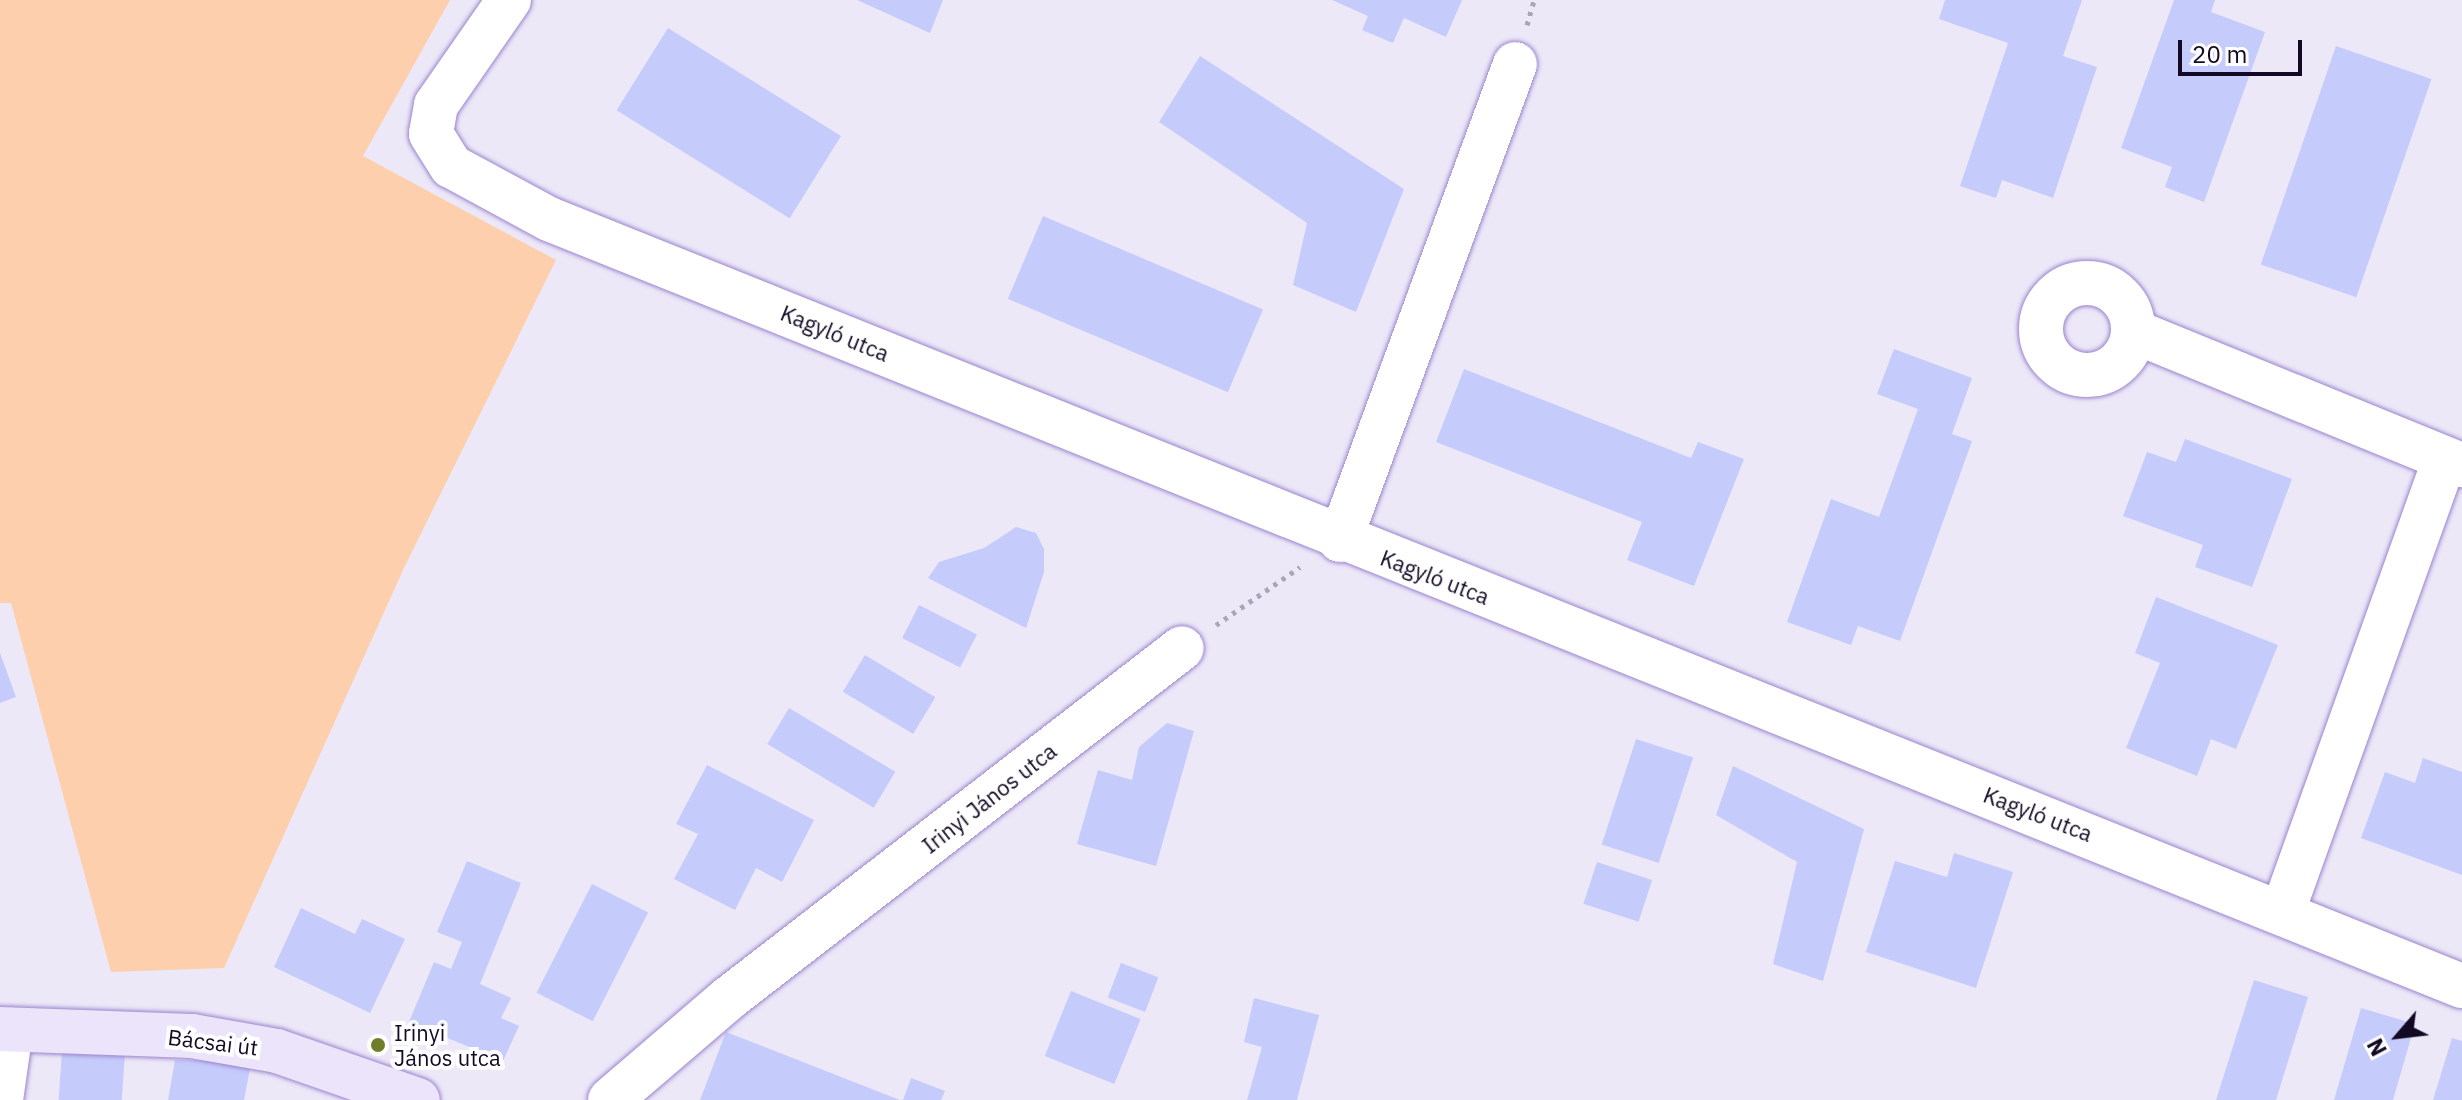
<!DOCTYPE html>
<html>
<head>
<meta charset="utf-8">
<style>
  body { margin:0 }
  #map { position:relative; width:2462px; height:1100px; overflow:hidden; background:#ece8f8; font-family:"IBM Plex Sans",sans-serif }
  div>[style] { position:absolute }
  .green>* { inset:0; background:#fecfad }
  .building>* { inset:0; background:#c5ccfb; transform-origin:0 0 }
  .path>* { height:5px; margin-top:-2.5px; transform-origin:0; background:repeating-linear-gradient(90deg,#aaa5b8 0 4px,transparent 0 10px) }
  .roads { filter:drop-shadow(0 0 2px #9c84ce) drop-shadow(0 0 2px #9c84ce) }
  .minor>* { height:44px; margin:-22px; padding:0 22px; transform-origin:22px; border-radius:22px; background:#fff }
  .minor>.ring { margin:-22px; padding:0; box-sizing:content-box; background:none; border:44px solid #fff; border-radius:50% }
  .secondary>* { height:44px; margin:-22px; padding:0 22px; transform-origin:22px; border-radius:22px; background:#ebe4fa }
  .dots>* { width:22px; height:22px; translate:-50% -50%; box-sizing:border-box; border:4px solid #fff; border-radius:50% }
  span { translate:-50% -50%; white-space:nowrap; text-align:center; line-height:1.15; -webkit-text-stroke:8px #fff; paint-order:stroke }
  .street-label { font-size:22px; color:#130924 }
  .poi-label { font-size:22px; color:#130924 }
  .left { translate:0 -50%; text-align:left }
  .north { position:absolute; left:2358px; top:996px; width:80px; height:80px; -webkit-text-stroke:6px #fff; paint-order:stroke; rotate:242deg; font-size:22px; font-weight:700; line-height:32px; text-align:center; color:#130924 }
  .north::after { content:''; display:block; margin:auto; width:28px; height:36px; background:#130924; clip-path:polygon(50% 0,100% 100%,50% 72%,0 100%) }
  .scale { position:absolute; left:2178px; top:40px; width:124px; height:36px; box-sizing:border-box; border:4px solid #130924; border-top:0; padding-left:10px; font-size:24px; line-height:28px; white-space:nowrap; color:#130924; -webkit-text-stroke:6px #fff; paint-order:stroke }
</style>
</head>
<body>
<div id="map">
  <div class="green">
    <i style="clip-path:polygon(0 0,450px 0,363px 156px,556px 260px,403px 570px,224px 968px,111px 972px,11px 603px,0 603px)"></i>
  </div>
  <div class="building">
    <i style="clip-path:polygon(857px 0,943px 0,930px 33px)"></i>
    <i style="clip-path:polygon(1332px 0,1462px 0,1446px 37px,1404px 18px,1393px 43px,1362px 30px,1368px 16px)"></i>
    <i style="clip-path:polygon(1945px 0,2082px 0,2063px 56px,2097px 67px,2053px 198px,2002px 180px,1996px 198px,1960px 186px,2008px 43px,1939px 19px)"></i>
    <i style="clip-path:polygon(2174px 0,2215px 0,2211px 12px,2265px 32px,2204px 202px,2165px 187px,2172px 167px,2121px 148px)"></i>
    <i style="left:668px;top:28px;width:204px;height:97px;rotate:32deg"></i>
    <i style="left:2336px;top:46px;width:101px;height:231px;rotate:19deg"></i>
    <i style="clip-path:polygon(1200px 56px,1404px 189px,1356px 312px,1293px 285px,1307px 223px,1159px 122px)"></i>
    <i style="left:1043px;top:216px;width:239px;height:90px;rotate:23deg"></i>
    <i style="clip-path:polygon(1894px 349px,1972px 378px,1952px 434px,1972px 441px,1900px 641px,1858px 626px,1851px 645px,1787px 622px,1831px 499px,1879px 517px,1918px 409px,1877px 394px)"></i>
    <i style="clip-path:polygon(1464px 369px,1691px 458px,1698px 442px,1744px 459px,1694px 586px,1627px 560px,1642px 522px,1436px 442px)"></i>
    <i style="clip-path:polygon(2185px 439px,2292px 479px,2252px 587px,2195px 567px,2203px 545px,2123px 516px,2147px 452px,2176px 462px)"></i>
    <i style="clip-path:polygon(1016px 527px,1036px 533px,1044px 549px,1044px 572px,1026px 628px,928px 578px,939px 562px,984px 548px)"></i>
    <i style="clip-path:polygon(2156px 597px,2278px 645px,2236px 749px,2211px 739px,2197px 776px,2126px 748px,2160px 663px,2135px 653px)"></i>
    <i style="left:919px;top:605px;width:65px;height:37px;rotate:27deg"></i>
    <i style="clip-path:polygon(0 653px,16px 697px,0 703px)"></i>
    <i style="left:865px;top:655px;width:82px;height:43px;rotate:31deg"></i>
    <i style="left:789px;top:708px;width:124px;height:42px;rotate:31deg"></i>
    <i style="clip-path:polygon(1167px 723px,1194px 731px,1156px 866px,1077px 844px,1098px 770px,1132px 780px,1139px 747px)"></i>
    <i style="left:1636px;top:739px;width:60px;height:111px;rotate:18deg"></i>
    <i style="clip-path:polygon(2423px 758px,2462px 772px,2462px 875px,2361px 838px,2385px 772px,2415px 783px)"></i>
    <i style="clip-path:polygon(707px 765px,814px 820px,782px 882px,756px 868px,735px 910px,674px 879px,698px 834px,676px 824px)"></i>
    <i style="clip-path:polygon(1733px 766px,1864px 829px,1823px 981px,1773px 964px,1797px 862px,1716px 815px)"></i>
    <i style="clip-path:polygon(1954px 853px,2013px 872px,1976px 988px,1866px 952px,1895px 861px,1947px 877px)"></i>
    <i style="clip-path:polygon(467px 861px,521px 883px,480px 984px,511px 998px,501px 1018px,519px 1026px,503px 1061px,409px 1022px,434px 962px,451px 969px,462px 942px,437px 932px)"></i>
    <i style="left:1597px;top:862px;width:58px;height:44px;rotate:18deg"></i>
    <i style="left:592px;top:884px;width:63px;height:122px;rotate:27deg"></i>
    <i style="clip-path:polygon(301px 908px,355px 934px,362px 919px,405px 939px,370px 1013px,274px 967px)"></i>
    <i style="left:1121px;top:963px;width:40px;height:37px;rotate:21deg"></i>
    <i style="clip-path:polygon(2254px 980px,2308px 997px,2276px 1100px,2216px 1100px)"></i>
    <i style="left:1071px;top:991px;width:75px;height:70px;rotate:22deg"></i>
    <i style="clip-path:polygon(1254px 998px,1319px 1015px,1297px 1100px,1247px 1100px,1262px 1047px,1244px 1042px)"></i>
    <i style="clip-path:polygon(2361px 1008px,2415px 1024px,2393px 1100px,2334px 1100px)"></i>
    <i style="clip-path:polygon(726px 1032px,900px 1100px,700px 1100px)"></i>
    <i style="clip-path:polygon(2452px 1038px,2462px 1041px,2462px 1100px,2433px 1100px)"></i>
    <i style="left:62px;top:1051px;width:63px;height:49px;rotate:4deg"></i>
    <i style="clip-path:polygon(175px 1060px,217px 1061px,250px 1069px,244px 1100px,168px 1100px)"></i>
    <i style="clip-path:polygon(911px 1078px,945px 1091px,941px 1100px,903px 1100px)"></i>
  </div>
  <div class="path">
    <i style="left:1527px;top:25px;width:26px;rotate:-74deg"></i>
    <i style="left:1216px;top:625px;width:102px;rotate:-34.6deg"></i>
  </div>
  <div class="roads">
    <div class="minor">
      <i style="left:509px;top:0;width:128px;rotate:124.8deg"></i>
      <i style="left:436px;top:105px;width:29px;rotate:100deg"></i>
      <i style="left:431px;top:134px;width:38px;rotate:58deg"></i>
      <i style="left:451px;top:166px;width:111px;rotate:28.4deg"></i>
      <i style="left:549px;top:219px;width:2061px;rotate:21.85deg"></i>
      <i class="ring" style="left:2041px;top:283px;width:48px;height:48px"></i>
      <i style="left:2133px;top:331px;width:355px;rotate:22.2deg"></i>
      <i style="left:1340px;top:540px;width:507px;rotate:-69.81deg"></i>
      <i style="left:2283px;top:911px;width:480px;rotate:-70.3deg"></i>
      <i style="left:1px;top:1100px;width:71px;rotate:-81.9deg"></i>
      <i style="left:610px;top:1100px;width:157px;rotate:-40.6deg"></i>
      <i style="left:729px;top:998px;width:572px;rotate:-37.69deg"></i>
    </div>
    <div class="secondary">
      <i style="left:0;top:1029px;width:192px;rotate:2.1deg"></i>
      <i style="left:192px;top:1036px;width:86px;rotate:10deg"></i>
      <i style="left:277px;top:1051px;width:149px;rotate:19.2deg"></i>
    </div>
  </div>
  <div class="dots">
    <i style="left:378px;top:1045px;background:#707d2a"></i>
  </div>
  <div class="street-label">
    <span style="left:835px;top:333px;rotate:22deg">Kagyló utca</span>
    <span style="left:1435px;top:577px;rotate:21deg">Kagyló utca</span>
    <span style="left:989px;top:798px;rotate:-38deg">Irinyi János utca</span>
    <span style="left:2038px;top:814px;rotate:21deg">Kagyló utca</span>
    <span style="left:213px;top:1042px;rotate:7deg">Bácsai út</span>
  </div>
  <div class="poi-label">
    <span class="left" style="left:394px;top:1045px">Irinyi<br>János utca</span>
  </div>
  <div class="north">N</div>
  <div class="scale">20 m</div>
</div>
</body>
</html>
